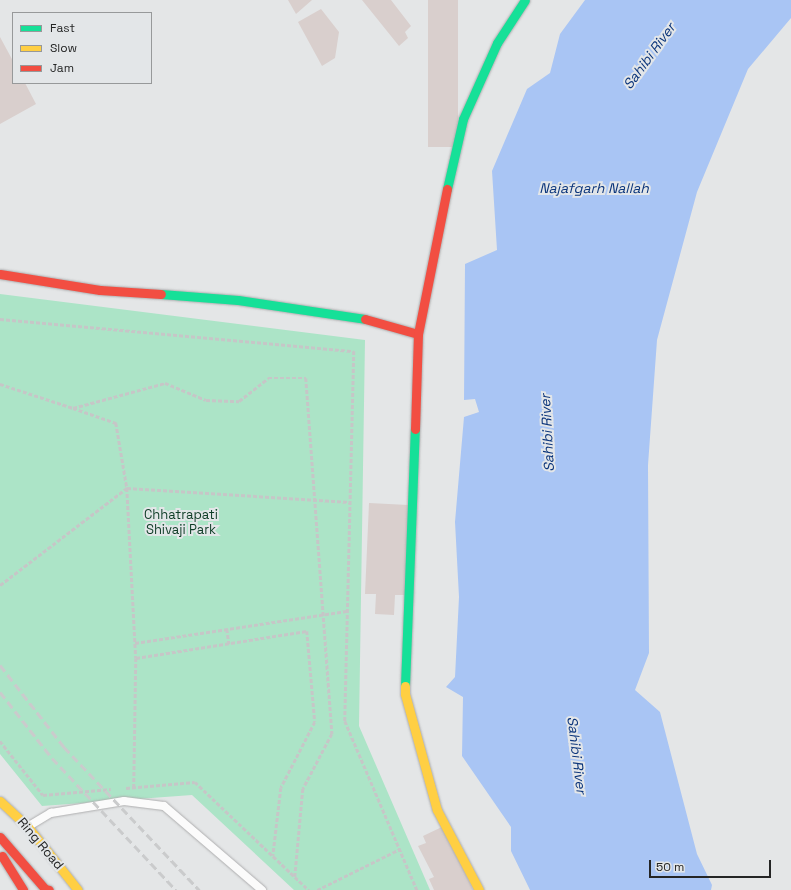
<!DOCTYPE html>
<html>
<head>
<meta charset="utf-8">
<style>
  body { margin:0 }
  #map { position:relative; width:791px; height:890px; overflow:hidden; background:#e4e6e7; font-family:"Space Grotesk",sans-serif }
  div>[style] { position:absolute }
  .green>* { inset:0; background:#ace4c7 }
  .water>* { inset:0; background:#a9c5f4 }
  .building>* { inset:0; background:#d9cfcd; transform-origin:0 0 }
  .path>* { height:2.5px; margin-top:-1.25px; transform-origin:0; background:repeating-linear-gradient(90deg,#c6c6c7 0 4px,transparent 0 6px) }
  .roads { filter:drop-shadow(0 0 1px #aeaeaf) drop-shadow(0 0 1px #aeaeaf) }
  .lane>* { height:8px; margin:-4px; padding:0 4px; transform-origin:4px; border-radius:4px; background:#fbfbfb }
  .fast>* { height:9px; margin:-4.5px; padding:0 4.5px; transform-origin:4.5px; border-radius:4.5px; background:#16e098 }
  .slow>* { height:9px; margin:-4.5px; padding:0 4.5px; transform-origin:4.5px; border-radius:4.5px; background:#ffcf43 }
  .jam>* { height:9px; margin:-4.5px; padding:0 4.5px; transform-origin:4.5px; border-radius:4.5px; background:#f24e42 }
  .rail>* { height:3px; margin-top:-1.5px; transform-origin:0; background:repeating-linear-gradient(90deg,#cacbcc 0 8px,transparent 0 12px) }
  span { translate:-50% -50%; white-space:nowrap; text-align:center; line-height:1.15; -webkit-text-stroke:4px #e3e6e8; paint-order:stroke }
  .park-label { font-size:13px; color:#0f3d27 }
  .street-label { font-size:13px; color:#242525 }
  .water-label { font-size:14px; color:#0b357b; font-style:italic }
  .legend { position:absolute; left:12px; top:12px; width:140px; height:72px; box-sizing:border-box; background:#e3e6e8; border:1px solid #97999a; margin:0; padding:5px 7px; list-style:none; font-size:12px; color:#242525 }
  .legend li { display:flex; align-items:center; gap:8px; height:20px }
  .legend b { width:20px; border:1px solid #97999a }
  .scale { position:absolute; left:649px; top:860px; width:122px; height:18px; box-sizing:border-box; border:2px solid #242525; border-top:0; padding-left:5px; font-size:12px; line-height:14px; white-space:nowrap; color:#242525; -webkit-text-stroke:3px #e3e6e8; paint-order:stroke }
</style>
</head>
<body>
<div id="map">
  <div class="green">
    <i style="clip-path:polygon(0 294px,365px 340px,359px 726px,430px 890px,294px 890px,192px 795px,42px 806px,0 754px)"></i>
  </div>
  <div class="water">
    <i style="clip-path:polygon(585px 0,791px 0,791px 18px,748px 69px,697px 192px,657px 340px,648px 465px,649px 653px,635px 690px,660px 712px,697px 854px,712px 885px,711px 890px,530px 890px,511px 851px,511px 827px,462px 756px,463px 697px,446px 687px,455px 677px,459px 597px,455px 522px,464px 417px,479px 412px,475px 399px,464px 400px,465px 264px,497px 250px,492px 171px,527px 89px,550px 73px,560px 34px)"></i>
  </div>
  <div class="building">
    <i style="clip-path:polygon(288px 0,312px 0,296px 14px)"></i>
    <i style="clip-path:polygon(362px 0,391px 0,411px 26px,405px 32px,408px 38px,399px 46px)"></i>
    <i style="left:428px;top:0;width:30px;height:147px"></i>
    <i style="clip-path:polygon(321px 9px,339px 32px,335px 58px,322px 66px,298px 22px)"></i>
    <i style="clip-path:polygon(0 37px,13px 61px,13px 83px,25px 83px,36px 104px,0 124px)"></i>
    <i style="clip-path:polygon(369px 503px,408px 505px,405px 595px,395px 595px,394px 615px,375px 614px,376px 594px,365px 594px)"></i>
    <i style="clip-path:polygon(444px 826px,473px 890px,434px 890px,429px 879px,434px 877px,418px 846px,426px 843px,423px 836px)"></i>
  </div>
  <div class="path">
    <i style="left:0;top:319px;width:355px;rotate:5.2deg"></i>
    <i style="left:354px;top:351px;width:370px;rotate:91.4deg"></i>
    <i style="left:345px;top:721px;width:184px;rotate:66.9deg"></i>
    <i style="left:0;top:384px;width:77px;rotate:18.2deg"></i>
    <i style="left:73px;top:408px;width:95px;rotate:-15.2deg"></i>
    <i style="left:165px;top:383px;width:44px;rotate:22.5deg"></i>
    <i style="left:206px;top:400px;width:33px;rotate:2deg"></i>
    <i style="left:239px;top:401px;width:37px;rotate:-38deg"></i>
    <i style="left:268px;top:378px;width:38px"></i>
    <i style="left:306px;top:378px;width:357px;rotate:85.8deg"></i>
    <i style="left:332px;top:734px;width:62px;rotate:117.8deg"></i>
    <i style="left:303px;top:789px;width:88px;rotate:95.2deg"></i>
    <i style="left:73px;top:408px;width:46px;rotate:19.2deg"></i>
    <i style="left:116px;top:423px;width:66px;rotate:80.4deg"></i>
    <i style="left:127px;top:488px;width:223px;rotate:3.6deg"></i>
    <i style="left:0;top:585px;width:160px;rotate:-37.4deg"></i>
    <i style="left:127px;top:488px;width:170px;rotate:87deg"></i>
    <i style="left:136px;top:658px;width:129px;rotate:90.9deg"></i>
    <i style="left:227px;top:629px;width:15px;rotate:82deg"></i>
    <i style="left:135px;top:643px;width:214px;rotate:-8.6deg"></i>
    <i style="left:136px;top:658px;width:173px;rotate:-9deg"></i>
    <i style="left:307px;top:631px;width:91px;rotate:85deg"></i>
    <i style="left:315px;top:722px;width:74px;rotate:117.3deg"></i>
    <i style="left:281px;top:788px;width:68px;rotate:96.7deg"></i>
    <i style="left:0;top:741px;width:69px;rotate:51.5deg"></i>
    <i style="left:43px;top:795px;width:68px;rotate:-5deg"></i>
    <i style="left:126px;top:788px;width:69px;rotate:-5deg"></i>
    <i style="left:195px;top:782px;width:157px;rotate:43.5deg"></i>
    <i style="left:317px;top:890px;width:93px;rotate:-26.3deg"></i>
  </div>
  <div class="roads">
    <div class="lane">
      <i style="left:29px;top:826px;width:26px;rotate:-31deg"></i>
      <i style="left:51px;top:813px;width:74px;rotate:-9.3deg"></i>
      <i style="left:124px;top:801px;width:40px;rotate:7.1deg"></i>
      <i style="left:164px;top:806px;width:129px;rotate:40.6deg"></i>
    </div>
    <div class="fast">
      <i style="left:447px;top:189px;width:72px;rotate:-77.1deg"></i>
      <i style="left:463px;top:119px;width:83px;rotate:-65.9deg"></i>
      <i style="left:497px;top:43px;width:51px;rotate:-56.9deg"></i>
      <i style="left:161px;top:294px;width:77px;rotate:4.5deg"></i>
      <i style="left:238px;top:300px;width:128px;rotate:8.5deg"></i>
      <i style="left:405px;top:686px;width:257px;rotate:-87.8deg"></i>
    </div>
    <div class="slow">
      <i style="left:405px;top:686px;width:8px;rotate:90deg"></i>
      <i style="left:405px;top:694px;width:120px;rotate:74.6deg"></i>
      <i style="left:437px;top:810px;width:90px;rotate:62.3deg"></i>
      <i style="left:0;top:801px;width:38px;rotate:43deg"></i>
      <i style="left:28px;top:827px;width:80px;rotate:51.6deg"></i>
    </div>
    <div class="jam">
      <i style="left:0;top:274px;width:101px;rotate:9.1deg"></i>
      <i style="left:100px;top:290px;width:61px;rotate:3.8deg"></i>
      <i style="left:365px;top:319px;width:55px;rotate:15.8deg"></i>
      <i style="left:415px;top:429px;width:95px;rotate:-88.2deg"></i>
      <i style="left:418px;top:334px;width:148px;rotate:-78.7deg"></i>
      <i style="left:0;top:837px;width:69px;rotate:49.1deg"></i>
      <i style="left:45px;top:889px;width:4px;rotate:14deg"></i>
      <i style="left:2px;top:856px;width:40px;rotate:58deg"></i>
    </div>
  </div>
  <div class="rail">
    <i style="left:0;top:665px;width:104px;rotate:52deg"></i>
    <i style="left:64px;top:747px;width:197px;rotate:46.6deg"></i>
    <i style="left:0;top:692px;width:84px;rotate:51.8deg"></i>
    <i style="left:52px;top:758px;width:181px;rotate:46.8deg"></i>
  </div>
  <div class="park-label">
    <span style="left:181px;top:523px">Chhatrapati<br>Shivaji Park</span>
  </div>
  <div class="street-label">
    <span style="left:40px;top:844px;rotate:50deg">Ring Road</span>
  </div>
  <div class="water-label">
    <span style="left:649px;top:56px;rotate:-54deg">Sahibi River</span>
    <span style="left:594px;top:188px">Najafgarh Nallah</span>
    <span style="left:547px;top:433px;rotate:-93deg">Sahibi River</span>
    <span style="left:577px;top:755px;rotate:83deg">Sahibi River</span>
  </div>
  <ul class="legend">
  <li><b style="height:5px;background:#16e098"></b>Fast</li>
  <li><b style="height:5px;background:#ffcf43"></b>Slow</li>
  <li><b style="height:5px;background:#f24e42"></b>Jam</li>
  </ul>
  <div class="scale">50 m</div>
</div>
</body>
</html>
